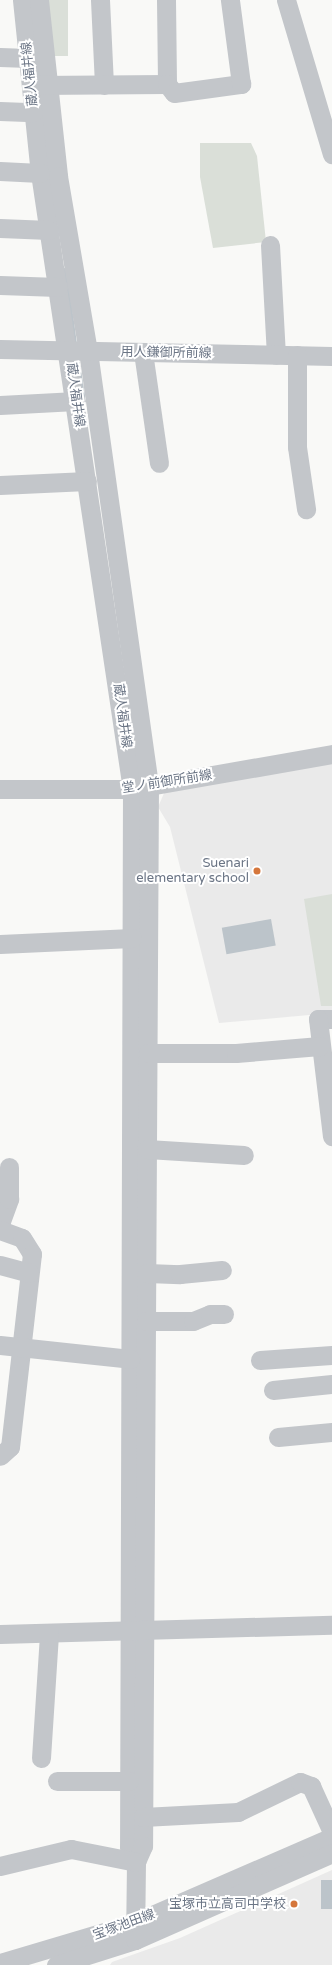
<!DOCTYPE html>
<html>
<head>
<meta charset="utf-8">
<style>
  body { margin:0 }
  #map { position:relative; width:332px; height:1965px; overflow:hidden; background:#f9f9f7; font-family:"Varela Round","Noto Sans JP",sans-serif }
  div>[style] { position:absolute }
  .built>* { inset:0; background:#eaeaea }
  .green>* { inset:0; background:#dadfd8; transform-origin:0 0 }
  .water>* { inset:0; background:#bcc4ca; transform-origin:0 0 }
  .stream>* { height:4px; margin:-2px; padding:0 2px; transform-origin:2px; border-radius:2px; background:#bcc4ca }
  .minor>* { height:19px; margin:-9.5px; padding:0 9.5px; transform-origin:9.5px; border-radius:9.5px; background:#c3c6ca }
  .dots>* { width:11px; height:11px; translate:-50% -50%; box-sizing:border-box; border:2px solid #fff; border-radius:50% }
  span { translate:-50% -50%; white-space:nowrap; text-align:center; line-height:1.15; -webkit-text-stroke:4px #fff; paint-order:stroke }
  .street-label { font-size:13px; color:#6b7585 }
  .poi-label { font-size:13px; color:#6b7585 }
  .right { translate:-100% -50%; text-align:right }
</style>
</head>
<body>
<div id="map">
  <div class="built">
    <i style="clip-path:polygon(332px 763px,332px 1013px,219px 1023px,170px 827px,158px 807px,165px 791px)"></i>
    <i style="clip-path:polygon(332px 1870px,332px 1965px,110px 1965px,112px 1962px,180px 1938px)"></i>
  </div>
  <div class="green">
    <i style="left:44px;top:0;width:24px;height:56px"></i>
    <i style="clip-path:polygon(200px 143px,251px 143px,257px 156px,266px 242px,213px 248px,200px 177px)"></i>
    <i style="clip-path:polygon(332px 894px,332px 1006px,321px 1006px,304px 899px)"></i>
  </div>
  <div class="water">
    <i style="left:271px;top:919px;width:27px;height:50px;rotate:80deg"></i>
    <i style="left:321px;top:1880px;width:11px;height:29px"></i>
  </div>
  <div class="stream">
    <i style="left:65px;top:270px;width:75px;rotate:82.3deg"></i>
    <i style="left:78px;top:364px;width:33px;rotate:81deg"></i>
  </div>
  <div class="minor">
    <i style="left:22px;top:0;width:174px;rotate:84.1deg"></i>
    <i style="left:40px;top:173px;width:623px;rotate:81.51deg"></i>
    <i style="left:132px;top:789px;width:1058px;rotate:90.16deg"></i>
    <i style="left:129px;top:1847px;width:17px;rotate:65deg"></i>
    <i style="left:39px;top:0;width:177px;rotate:83.8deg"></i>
    <i style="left:58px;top:176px;width:178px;rotate:80.3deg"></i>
    <i style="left:88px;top:351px;width:439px;rotate:82deg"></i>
    <i style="left:149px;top:786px;width:1060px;rotate:90.32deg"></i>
    <i style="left:143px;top:1846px;width:17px;rotate:114deg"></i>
    <i style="left:136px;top:1862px;width:78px;rotate:90.7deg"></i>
    <i style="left:100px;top:0;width:85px;rotate:87.3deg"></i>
    <i style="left:166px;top:0;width:84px;rotate:89.3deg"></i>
    <i style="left:286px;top:0;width:161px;rotate:73.4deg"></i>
    <i style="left:0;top:57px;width:28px;rotate:2deg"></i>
    <i style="left:36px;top:85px;width:131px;rotate:-0.4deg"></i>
    <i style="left:167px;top:84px;width:11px;rotate:52deg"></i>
    <i style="left:174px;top:93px;width:68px;rotate:-7.7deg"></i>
    <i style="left:241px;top:84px;width:85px;rotate:-97.5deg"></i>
    <i style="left:0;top:111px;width:33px;rotate:2deg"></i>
    <i style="left:0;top:171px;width:40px;rotate:2.9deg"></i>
    <i style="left:0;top:228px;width:49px;rotate:2.3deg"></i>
    <i style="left:270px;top:245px;width:110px;rotate:86.9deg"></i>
    <i style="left:0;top:285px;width:58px;rotate:2deg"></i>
    <i style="left:0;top:349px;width:332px;rotate:1.2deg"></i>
    <i style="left:143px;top:352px;width:112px;rotate:81.8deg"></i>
    <i style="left:297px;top:355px;width:92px;rotate:90deg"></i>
    <i style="left:297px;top:447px;width:63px;rotate:81.7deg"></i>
    <i style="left:0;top:405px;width:76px;rotate:-3deg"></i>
    <i style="left:0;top:485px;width:87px;rotate:-2.6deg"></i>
    <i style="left:0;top:789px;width:132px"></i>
    <i style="left:132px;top:789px;width:203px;rotate:-9.9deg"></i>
    <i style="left:0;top:944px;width:132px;rotate:-2.6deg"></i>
    <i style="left:332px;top:1019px;width:14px;rotate:180deg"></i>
    <i style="left:318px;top:1019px;width:118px;rotate:83.2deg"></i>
    <i style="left:148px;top:1053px;width:88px"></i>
    <i style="left:236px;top:1053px;width:84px;rotate:-4.8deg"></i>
    <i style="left:147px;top:1149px;width:97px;rotate:3.5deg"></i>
    <i style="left:0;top:1224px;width:27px;rotate:-70deg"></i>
    <i style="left:9px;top:1199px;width:32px;rotate:-90deg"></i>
    <i style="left:0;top:1230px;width:23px;rotate:20deg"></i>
    <i style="left:22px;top:1238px;width:19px;rotate:58deg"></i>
    <i style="left:32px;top:1254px;width:194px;rotate:96.5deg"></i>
    <i style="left:10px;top:1447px;width:13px;rotate:138deg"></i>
    <i style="left:0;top:1265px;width:30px;rotate:15deg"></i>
    <i style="left:147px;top:1273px;width:33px;rotate:2deg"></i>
    <i style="left:180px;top:1274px;width:42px;rotate:-5.4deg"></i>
    <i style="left:146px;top:1321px;width:47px"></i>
    <i style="left:193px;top:1321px;width:18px;rotate:-22deg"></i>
    <i style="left:210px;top:1314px;width:14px"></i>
    <i style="left:0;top:1345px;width:131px;rotate:6.1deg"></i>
    <i style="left:260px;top:1360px;width:72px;rotate:-4deg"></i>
    <i style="left:273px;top:1390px;width:59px;rotate:-5.8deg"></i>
    <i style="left:278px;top:1437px;width:54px;rotate:-5.3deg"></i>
    <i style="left:0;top:1634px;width:332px;rotate:-1.6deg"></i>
    <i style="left:41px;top:1758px;width:125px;rotate:-86.3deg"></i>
    <i style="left:57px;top:1781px;width:72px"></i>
    <i style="left:143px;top:1817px;width:95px;rotate:-3deg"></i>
    <i style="left:238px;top:1812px;width:69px;rotate:-25.8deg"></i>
    <i style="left:300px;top:1782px;width:12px;rotate:20deg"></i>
    <i style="left:311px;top:1786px;width:51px;rotate:65.5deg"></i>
    <i style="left:0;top:1866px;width:73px;rotate:-13.5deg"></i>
    <i style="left:71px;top:1849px;width:66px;rotate:11.3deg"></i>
    <i style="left:0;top:1963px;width:140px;rotate:-16.6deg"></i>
    <i style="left:134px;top:1923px;width:216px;rotate:-23.5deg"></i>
    <i style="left:56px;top:1965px;width:83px;rotate:-17.6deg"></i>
    <i style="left:135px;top:1940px;width:215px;rotate:-23.8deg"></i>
  </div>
  <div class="dots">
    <i style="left:257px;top:871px;background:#d5763b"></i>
    <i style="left:294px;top:1904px;background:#d5763b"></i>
  </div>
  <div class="street-label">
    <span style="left:30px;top:74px;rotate:-96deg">蔵人福井線</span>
    <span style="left:166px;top:353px;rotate:1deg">用人鎌御所前線</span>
    <span style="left:75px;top:395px;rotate:82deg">蔵人福井線</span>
    <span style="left:122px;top:716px;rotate:82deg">蔵人福井線</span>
    <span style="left:167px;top:782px;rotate:-9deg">堂ノ前御所前線</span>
    <span style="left:124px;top:1925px;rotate:-20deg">宝塚池田線</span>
  </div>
  <div class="poi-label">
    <span class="right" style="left:249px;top:871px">Suenari<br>elementary school</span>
    <span class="right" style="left:286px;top:1904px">宝塚市立高司中学校</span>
  </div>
</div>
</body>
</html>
